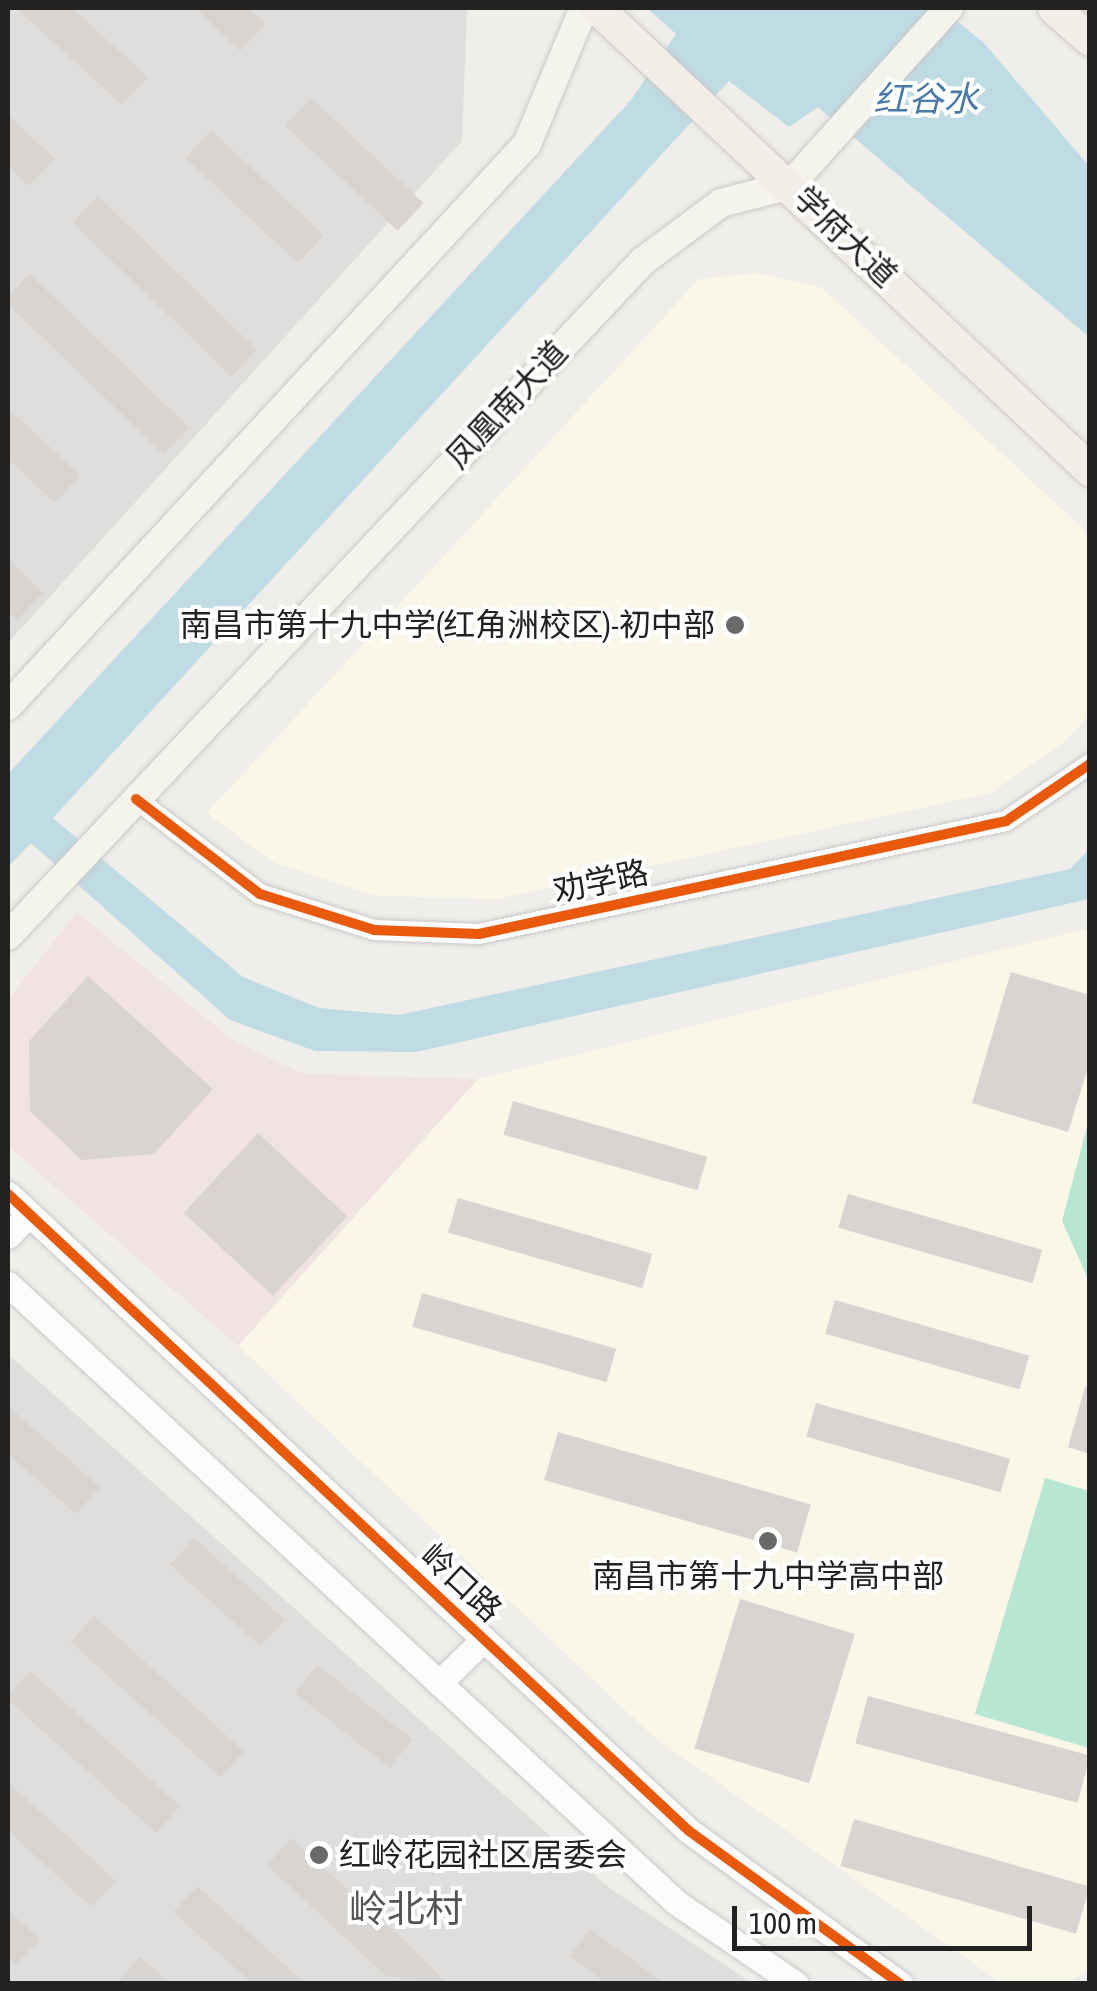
<!DOCTYPE html>
<html>
<head>
<meta charset="utf-8">
<style>
  body { margin:0 }
  #map { position:relative; width:1097px; height:1991px; overflow:hidden; background:#f0eeeb; font-family:"Asap Condensed","Noto Sans SC",sans-serif }
  div>[style] { position:absolute }
  .residential>* { inset:0; background:#dfdedc }
  .commercial>* { inset:0; background:#f1e3e1 }
  .education>* { inset:0; background:#f8f7e8 }
  .pitch>* { inset:0; background:#b7e6d2 }
  .water>* { inset:0; background:#bfdbe3 }
  .building>* { inset:0; background:#d7d4d2; transform-origin:0 0 }
  .roads { filter:drop-shadow(0 0 2px #c9c8c7) drop-shadow(0 0 2px #c9c8c7) }
  .minor>* { height:20px; margin:-10px; padding:0 10px; transform-origin:10px; border-radius:10px; background:#fdfcfc }
  .tertiary>* { height:25px; margin:-12.5px; padding:0 12.5px; transform-origin:12.5px; border-radius:12.5px; background:#fdfcfc }
  .secondary>* { height:28px; margin:-14px; padding:0 14px; transform-origin:14px; border-radius:14px; background:#f4f4ed }
  .primary>* { height:32px; margin:-16px; padding:0 16px; transform-origin:16px; border-radius:16px; background:#f3ede7 }
  .cycleway>* { height:10px; margin:-5px; padding:0 5px; transform-origin:5px; border-radius:5px; background:#e8590c }
  .dots>* { width:28px; height:28px; translate:-50% -50%; box-sizing:border-box; border:5px solid #fff; border-radius:50% }
  span { translate:-50% -50%; white-space:nowrap; text-align:center; line-height:1.15; -webkit-text-stroke:8px #fff; paint-order:stroke }
  .street-label { font-size:32px; color:#222 }
  .poi-label { font-size:32px; color:#222 }
  .right { translate:-100% -50%; text-align:right }
  .left { translate:0 -50%; text-align:left }
  .water-label { font-size:35px; color:#4a7aab; font-style:italic }
  .quarter-label { font-size:38px; color:#555 }
  .frame { position:absolute; inset:0; border:10px solid #222; pointer-events:none }
  .scale { position:absolute; left:732px; top:1906px; width:300px; height:45px; box-sizing:border-box; border:5px solid #222; border-top:0; padding-left:12px; font-size:30px; line-height:35px; white-space:nowrap; color:#222; -webkit-text-stroke:8px #fff; paint-order:stroke }
</style>
</head>
<body>
<div id="map">
  <div class="residential">
    <i style="clip-path:polygon(8px 8px,467px 8px,462px 141px,8px 643px)"></i>
    <i style="clip-path:polygon(8px 1354px,608px 1887px,752px 1983px,8px 1983px)"></i>
  </div>
  <div class="commercial">
    <i style="clip-path:polygon(77px 912px,232px 1040px,304px 1074px,478px 1079px,238px 1346px,8px 1146px,8px 1000px)"></i>
  </div>
  <div class="education">
    <i style="clip-path:polygon(757px 273px,821px 287px,1089px 534px,1089px 715px,1064px 742px,991px 793px,498px 899px,377px 896px,273px 862px,207px 813px,699px 279px)"></i>
    <i style="clip-path:polygon(1089px 928px,1089px 1970px,1065px 1983px,1001px 1983px,654px 1737px,238px 1346px,478px 1079px)"></i>
  </div>
  <div class="pitch">
    <i style="clip-path:polygon(1089px 1119px,1089px 1281px,1062px 1221px)"></i>
    <i style="clip-path:polygon(1045px 1478px,1089px 1491px,1089px 1748px,975px 1714px)"></i>
  </div>
  <div class="water">
    <i style="clip-path:polygon(647px 8px,940px 8px,983px 42px,1089px 166px,1089px 337px,818px 107px,789px 127px,729px 81px,53px 818px,243px 977px,319px 1008px,399px 1015px,1070px 869px,1089px 850px,1089px 899px,416px 1052px,315px 1051px,230px 1020px,31px 843px,8px 867px,8px 774px,631px 100px,676px 34px)"></i>
  </div>
  <div class="building">
    <i style="clip-path:polygon(16px 8px,72px 8px,148px 77px,122px 105px)"></i>
    <i style="clip-path:polygon(195px 8px,248px 8px,266px 24px,240px 51px)"></i>
    <i style="left:311px;top:98px;width:154px;height:38px;rotate:43deg"></i>
    <i style="clip-path:polygon(8px 115px,55px 159px,29px 186px,8px 166px)"></i>
    <i style="left:211px;top:130px;width:154px;height:38px;rotate:43deg"></i>
    <i style="left:98px;top:196px;width:221px;height:37px;rotate:44deg"></i>
    <i style="left:30px;top:274px;width:221px;height:37px;rotate:44deg"></i>
    <i style="clip-path:polygon(8px 408px,80px 475px,55px 503px,8px 459px)"></i>
    <i style="clip-path:polygon(8px 558px,43px 593px,17px 620px,8px 611px)"></i>
    <i style="clip-path:polygon(1011px 972px,1090px 995px,1090px 1061px,1068px 1132px,972px 1103px)"></i>
    <i style="clip-path:polygon(88px 976px,213px 1089px,154px 1154px,82px 1160px,30px 1111px,29px 1041px)"></i>
    <i style="left:513px;top:1101px;width:202px;height:35px;rotate:16deg"></i>
    <i style="left:258px;top:1133px;width:122px;height:109px;rotate:43deg"></i>
    <i style="left:848px;top:1194px;width:202px;height:35px;rotate:16deg"></i>
    <i style="left:458px;top:1198px;width:202px;height:36px;rotate:16deg"></i>
    <i style="left:422px;top:1293px;width:202px;height:35px;rotate:16deg"></i>
    <i style="left:835px;top:1300px;width:202px;height:35px;rotate:16deg"></i>
    <i style="clip-path:polygon(1085px 1387px,1090px 1388px,1090px 1454px,1068px 1447px)"></i>
    <i style="left:816px;top:1403px;width:202px;height:35px;rotate:16deg"></i>
    <i style="clip-path:polygon(8px 1406px,100px 1487px,76px 1514px,8px 1454px)"></i>
    <i style="left:558px;top:1432px;width:263px;height:50px;rotate:16deg"></i>
    <i style="left:194px;top:1538px;width:122px;height:36px;rotate:42deg"></i>
    <i style="left:740px;top:1599px;width:120px;height:156px;rotate:17deg"></i>
    <i style="left:94px;top:1616px;width:202px;height:35px;rotate:42deg"></i>
    <i style="left:317px;top:1665px;width:121px;height:36px;rotate:38deg"></i>
    <i style="left:30px;top:1671px;width:202px;height:36px;rotate:42deg"></i>
    <i style="left:868px;top:1696px;width:230px;height:49px;rotate:15deg"></i>
    <i style="clip-path:polygon(8px 1782px,116px 1881px,91px 1907px,8px 1831px)"></i>
    <i style="left:854px;top:1819px;width:245px;height:49px;rotate:16deg"></i>
    <i style="clip-path:polygon(291px 1838px,399px 1936px,448px 1984px,386px 1976px,267px 1865px)"></i>
    <i style="clip-path:polygon(197px 1886px,306px 1984px,253px 1984px,173px 1912px)"></i>
    <i style="clip-path:polygon(8px 1910px,40px 1939px,16px 1965px,8px 1958px)"></i>
    <i style="clip-path:polygon(590px 1929px,665px 1984px,607px 1984px,570px 1956px)"></i>
    <i style="clip-path:polygon(140px 1956px,170px 1984px,116px 1984px)"></i>
  </div>
  <div class="roads">
    <div class="minor">
      <i style="left:136px;top:799px;width:156px;rotate:37.5deg"></i>
      <i style="left:260px;top:894px;width:120px;rotate:17.5deg"></i>
      <i style="left:374px;top:930px;width:105px;rotate:2.2deg"></i>
      <i style="left:479px;top:934px;width:539px;rotate:-12.1deg"></i>
      <i style="left:1006px;top:821px;width:102px;rotate:-34.2deg"></i>
    </div>
    <div class="tertiary">
      <i style="left:8px;top:1194px;width:932px;rotate:43.09deg"></i>
      <i style="left:689px;top:1831px;width:261px;rotate:35.9deg"></i>
      <i style="left:8px;top:1236px;width:30px;rotate:-46deg"></i>
      <i style="left:8px;top:1284px;width:911px;rotate:42.78deg"></i>
      <i style="left:677px;top:1903px;width:144px;rotate:34.2deg"></i>
      <i style="left:439px;top:1683px;width:63px;rotate:-44.4deg"></i>
    </div>
    <div class="secondary">
      <i style="left:8px;top:706px;width:765px;rotate:-47.28deg"></i>
      <i style="left:527px;top:144px;width:147px;rotate:-67.3deg"></i>
      <i style="left:8px;top:936px;width:927px;rotate:-46.75deg"></i>
      <i style="left:643px;top:261px;width:97px;rotate:-36.6deg"></i>
      <i style="left:721px;top:203px;width:71px;rotate:-14.6deg"></i>
      <i style="left:790px;top:185px;width:238px;rotate:-48.1deg"></i>
    </div>
    <div class="primary">
      <i style="left:597px;top:8px;width:676px;rotate:43.14deg"></i>
      <i style="left:1054px;top:8px;width:48px;rotate:41.6deg"></i>
    </div>
  </div>
  <div class="cycleway">
    <i style="left:136px;top:799px;width:156px;rotate:37.5deg"></i>
    <i style="left:260px;top:894px;width:120px;rotate:17.5deg"></i>
    <i style="left:374px;top:930px;width:105px;rotate:2.2deg"></i>
    <i style="left:479px;top:934px;width:539px;rotate:-12.1deg"></i>
    <i style="left:1006px;top:821px;width:102px;rotate:-34.2deg"></i>
    <i style="left:8px;top:1194px;width:932px;rotate:43.09deg"></i>
    <i style="left:689px;top:1831px;width:261px;rotate:35.9deg"></i>
  </div>
  <div class="dots">
    <i style="left:735px;top:625px;background:#6a6968"></i>
    <i style="left:768px;top:1541px;background:#6a6968"></i>
    <i style="left:319px;top:1855px;background:#6a6968"></i>
  </div>
  <div class="street-label">
    <span style="left:845px;top:237px;rotate:44deg">学府大道</span>
    <span style="left:507px;top:405px;rotate:-47deg">凤凰南大道</span>
    <span style="left:601px;top:882px;rotate:-12deg">劝学路</span>
    <span style="left:461px;top:1583px;rotate:43deg">岭口路</span>
  </div>
  <div class="poi-label">
    <span class="right" style="left:715px;top:625px">南昌市第十九中学(红角洲校区)-初中部</span>
    <span style="left:768px;top:1576px">南昌市第十九中学高中部</span>
    <span class="left" style="left:339px;top:1855px">红岭花园社区居委会</span>
  </div>
  <div class="water-label">
    <span style="left:926px;top:98px">红谷水</span>
  </div>
  <div class="quarter-label">
    <span style="left:406px;top:1909px">岭北村</span>
  </div>
  <div class="frame"></div>
  <div class="scale">100 m</div>
</div>
</body>
</html>
